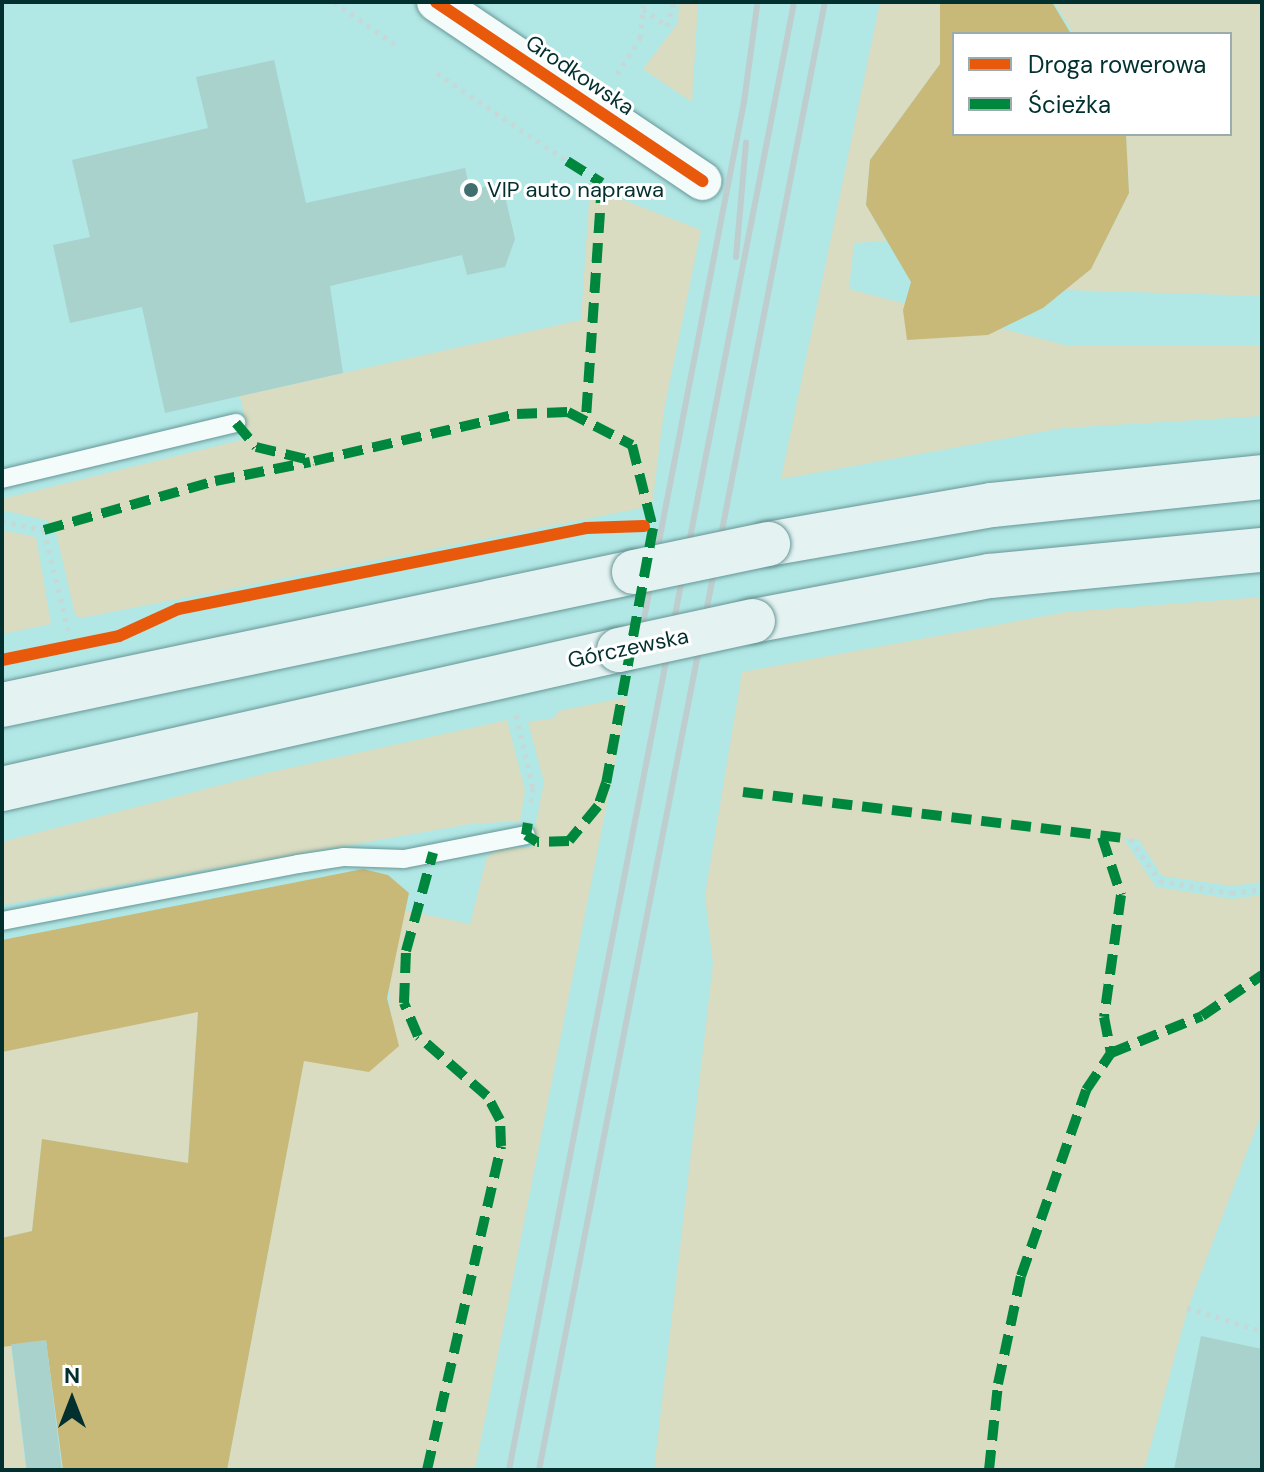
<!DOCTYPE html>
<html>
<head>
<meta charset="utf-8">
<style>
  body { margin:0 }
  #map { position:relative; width:1264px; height:1472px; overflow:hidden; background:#b1e7e5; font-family:"DM Sans",sans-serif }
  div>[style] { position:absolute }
  .green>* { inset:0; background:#d9dcc0 }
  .forest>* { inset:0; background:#c9b978 }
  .building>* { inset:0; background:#a9d2cc; transform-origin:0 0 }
  .path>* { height:5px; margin-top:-2.5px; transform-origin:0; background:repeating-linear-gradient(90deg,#c6d8d7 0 4px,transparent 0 10px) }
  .roads { filter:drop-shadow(0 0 2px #679796) drop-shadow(0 0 2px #679796) }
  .service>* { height:18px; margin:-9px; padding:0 9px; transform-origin:9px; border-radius:9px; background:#f3fbfb }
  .minor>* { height:38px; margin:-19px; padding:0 19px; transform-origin:19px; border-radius:19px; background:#f3fbfb }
  .secondary>* { height:44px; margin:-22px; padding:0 22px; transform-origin:22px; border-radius:22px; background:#e5f2f2 }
  .rail>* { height:6px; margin:-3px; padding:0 3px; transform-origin:3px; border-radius:3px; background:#becece }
  .bridges { filter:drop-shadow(0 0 2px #679796) drop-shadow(0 0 2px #679796) }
  .secondary-bridge>* { height:44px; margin:-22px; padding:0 22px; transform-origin:22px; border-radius:22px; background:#e5f2f2 }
  .quiet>* { height:10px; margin-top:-5px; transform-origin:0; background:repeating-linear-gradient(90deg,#00873e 0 20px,transparent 0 30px) }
  .cycleway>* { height:12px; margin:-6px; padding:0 6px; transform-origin:6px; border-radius:6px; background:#e8590c }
  .dots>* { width:22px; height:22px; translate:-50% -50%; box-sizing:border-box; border:4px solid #fff; border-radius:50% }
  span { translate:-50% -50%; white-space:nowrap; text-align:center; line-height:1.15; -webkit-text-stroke:6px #fff; paint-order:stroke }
  .street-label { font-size:22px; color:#02302f }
  .poi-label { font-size:22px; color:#02302f }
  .left { translate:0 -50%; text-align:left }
  .frame { position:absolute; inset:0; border:4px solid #02302f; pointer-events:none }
  .legend { position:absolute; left:952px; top:32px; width:280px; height:104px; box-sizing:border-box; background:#fff; border:2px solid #9aacac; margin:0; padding:10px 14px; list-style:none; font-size:24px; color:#02302f }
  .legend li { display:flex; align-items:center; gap:16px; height:40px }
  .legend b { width:40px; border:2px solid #9aacac }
  .north { position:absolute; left:32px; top:1360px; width:80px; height:80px; -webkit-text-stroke:6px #fff; paint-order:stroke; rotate:0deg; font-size:22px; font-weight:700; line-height:32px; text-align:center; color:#02302f }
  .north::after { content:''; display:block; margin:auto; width:28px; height:36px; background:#02302f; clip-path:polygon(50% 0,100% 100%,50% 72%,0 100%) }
</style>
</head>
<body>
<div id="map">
  <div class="green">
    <i style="clip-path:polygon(679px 2px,698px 2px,692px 102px,643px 69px,678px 23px)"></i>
    <i style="clip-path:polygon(880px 2px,940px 2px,940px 64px,870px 160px,866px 205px,886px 241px,854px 243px,849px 289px,1069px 346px,1262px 346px,1262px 416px,1063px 428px,781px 479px)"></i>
    <i style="clip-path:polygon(1054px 2px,1262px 2px,1262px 296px,1065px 290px,1091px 269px,1129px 193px,1126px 134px,1230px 134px,1230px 34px,1074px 34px)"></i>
    <i style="clip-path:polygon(590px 187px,701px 230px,664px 410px,652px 506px,81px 618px,75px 615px,55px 528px,46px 520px,2px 510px,2px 499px,249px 438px,240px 396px,581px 320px)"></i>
    <i style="clip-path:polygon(2px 530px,36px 537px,51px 624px,2px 634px)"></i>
    <i style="clip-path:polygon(1262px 597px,1262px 882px,1232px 886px,1162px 876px,1139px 840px,1123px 838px,1156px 887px,1232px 899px,1262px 895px,1262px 1112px,1188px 1308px,1144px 1470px,654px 1470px,713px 964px,705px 895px,742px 672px,1066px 612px)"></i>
    <i style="clip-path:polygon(628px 697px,475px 1470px,227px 1470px,304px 1060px,368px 1072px,391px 1025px,389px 973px,405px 910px,470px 924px,487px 857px,498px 849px,531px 847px,544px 782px,528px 722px,554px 718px,558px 711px)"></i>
    <i style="clip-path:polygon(507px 720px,525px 790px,520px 821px,471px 824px,2px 905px,2px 842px,267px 773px)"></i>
    <i style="clip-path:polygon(198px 1011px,188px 1163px,42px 1139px,32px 1231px,2px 1238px,2px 1052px)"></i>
    <i style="clip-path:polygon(11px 1345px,26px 1470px,2px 1470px,2px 1347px)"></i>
  </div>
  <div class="forest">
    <i style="clip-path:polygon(940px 2px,1052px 2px,1071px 34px,954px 34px,954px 134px,1126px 134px,1129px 193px,1091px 269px,1043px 308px,988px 335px,907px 340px,903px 310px,911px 282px,866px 205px,870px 160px,940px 64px)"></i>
    <i style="clip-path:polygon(363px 869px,388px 875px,409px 893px,387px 998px,399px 1046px,369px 1072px,304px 1061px,227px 1470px,63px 1470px,46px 1341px,2px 1347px,2px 1238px,32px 1231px,42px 1139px,188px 1163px,198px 1012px,2px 1052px,2px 940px)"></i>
  </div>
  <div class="building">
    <i style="clip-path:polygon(274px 60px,306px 203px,465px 168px,470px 190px,502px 183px,515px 239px,505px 267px,467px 275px,462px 255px,330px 286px,343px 373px,165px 413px,142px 307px,70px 323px,53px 245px,90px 237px,72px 160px,208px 128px,196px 77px)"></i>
    <i style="clip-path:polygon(1201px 1336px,1262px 1349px,1262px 1470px,1174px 1470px)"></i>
    <i style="left:46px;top:1340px;width:131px;height:35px;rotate:83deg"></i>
  </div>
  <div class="path">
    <i style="left:334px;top:2px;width:79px;rotate:34.7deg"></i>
    <i style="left:643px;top:9px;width:29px;rotate:35deg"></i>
    <i style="left:667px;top:26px;width:25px;rotate:-74deg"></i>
    <i style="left:437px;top:73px;width:157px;rotate:34.1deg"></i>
    <i style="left:617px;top:74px;width:43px;rotate:-57.4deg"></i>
    <i style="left:640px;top:38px;width:36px;rotate:-84deg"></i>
    <i style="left:2px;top:521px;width:43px;rotate:12.1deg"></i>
    <i style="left:44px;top:530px;width:103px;rotate:76.5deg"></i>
    <i style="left:516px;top:715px;width:75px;rotate:76.9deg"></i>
    <i style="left:533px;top:788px;width:19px;rotate:99deg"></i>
    <i style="left:1130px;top:839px;width:52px;rotate:54.5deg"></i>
    <i style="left:1160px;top:881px;width:73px;rotate:9.5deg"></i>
    <i style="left:1232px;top:893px;width:30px;rotate:-8deg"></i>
    <i style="left:1187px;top:1308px;width:78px;rotate:17deg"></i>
  </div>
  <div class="roads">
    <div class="service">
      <i style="left:2px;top:479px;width:241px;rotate:-13.5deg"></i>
      <i style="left:2px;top:921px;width:301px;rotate:-10.9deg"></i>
      <i style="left:298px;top:864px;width:47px;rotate:-8.7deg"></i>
      <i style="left:344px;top:857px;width:60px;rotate:1.9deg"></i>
      <i style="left:404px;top:859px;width:124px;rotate:-11.1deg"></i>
    </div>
    <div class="minor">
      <i style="left:436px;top:2px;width:321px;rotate:33.9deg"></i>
    </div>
    <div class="secondary">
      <i style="left:768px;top:544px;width:227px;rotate:-9.9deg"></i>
      <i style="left:992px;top:505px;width:271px;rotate:-5.9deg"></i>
      <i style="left:753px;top:621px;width:241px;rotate:-10.8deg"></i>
      <i style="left:990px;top:576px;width:273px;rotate:-5.5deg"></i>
      <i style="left:2px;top:705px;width:646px;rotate:-11.88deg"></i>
      <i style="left:2px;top:789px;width:632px;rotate:-12.7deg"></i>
    </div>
  </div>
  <div class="rail">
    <i style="left:736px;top:257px;width:115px;rotate:-85deg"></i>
    <i style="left:637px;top:655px;width:563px;rotate:-79.05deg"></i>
    <i style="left:744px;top:102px;width:97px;rotate:-82.3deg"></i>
    <i style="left:509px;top:1470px;width:1495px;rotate:-79.01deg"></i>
    <i style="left:539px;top:1470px;width:1496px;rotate:-78.98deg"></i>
  </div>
  <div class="bridges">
    <div class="secondary-bridge">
      <i style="left:634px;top:572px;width:137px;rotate:-11.8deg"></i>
      <i style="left:619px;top:650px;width:137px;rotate:-12.2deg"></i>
    </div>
  </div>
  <div class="quiet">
    <i style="left:567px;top:161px;width:41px;rotate:32.2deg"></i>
    <i style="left:602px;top:183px;width:238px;rotate:93.9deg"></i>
    <i style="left:236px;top:423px;width:31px;rotate:50deg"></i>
    <i style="left:256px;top:447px;width:60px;rotate:13.6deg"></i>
    <i style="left:314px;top:461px;width:208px;rotate:-13deg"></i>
    <i style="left:517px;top:414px;width:51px;rotate:-2.2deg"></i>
    <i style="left:568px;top:412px;width:72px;rotate:27.3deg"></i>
    <i style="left:632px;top:445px;width:86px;rotate:75.8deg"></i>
    <i style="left:653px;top:528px;width:259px;rotate:100.4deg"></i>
    <i style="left:606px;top:783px;width:24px;rotate:109deg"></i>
    <i style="left:598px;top:806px;width:45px;rotate:129.6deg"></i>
    <i style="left:569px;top:841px;width:32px;rotate:178deg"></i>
    <i style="left:537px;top:842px;width:13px;rotate:-148deg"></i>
    <i style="left:526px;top:835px;width:12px;rotate:-81deg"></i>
    <i style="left:44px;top:530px;width:178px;rotate:-16deg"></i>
    <i style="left:215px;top:481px;width:97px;rotate:-11.3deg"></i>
    <i style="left:743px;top:792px;width:390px;rotate:6.9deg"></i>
    <i style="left:1102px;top:837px;width:61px;rotate:71.9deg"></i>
    <i style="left:1121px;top:895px;width:123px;rotate:97.9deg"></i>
    <i style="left:1104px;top:1017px;width:37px;rotate:79deg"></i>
    <i style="left:427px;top:1470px;width:332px;rotate:-77.1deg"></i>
    <i style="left:501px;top:1146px;width:26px;rotate:-92deg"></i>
    <i style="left:500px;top:1120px;width:27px;rotate:-118deg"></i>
    <i style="left:487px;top:1096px;width:91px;rotate:-139deg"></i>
    <i style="left:418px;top:1036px;width:36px;rotate:-113deg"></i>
    <i style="left:404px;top:1003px;width:52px;rotate:-87.8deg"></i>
    <i style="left:406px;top:951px;width:102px;rotate:-74.6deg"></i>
    <i style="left:989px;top:1470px;width:86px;rotate:-84deg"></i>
    <i style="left:998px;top:1384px;width:110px;rotate:-78deg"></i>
    <i style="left:1021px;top:1276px;width:197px;rotate:-70.7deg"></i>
    <i style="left:1086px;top:1090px;width:45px;rotate:-56deg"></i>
    <i style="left:1111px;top:1053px;width:98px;rotate:-22.1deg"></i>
    <i style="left:1202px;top:1016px;width:73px;rotate:-34.3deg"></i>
  </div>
  <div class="cycleway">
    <i style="left:436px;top:2px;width:321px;rotate:33.9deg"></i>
    <i style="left:2px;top:660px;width:119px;rotate:-11.6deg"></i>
    <i style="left:119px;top:636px;width:65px;rotate:-24.6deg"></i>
    <i style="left:178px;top:609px;width:416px;rotate:-11.2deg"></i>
    <i style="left:586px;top:528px;width:58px;rotate:-2deg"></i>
  </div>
  <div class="dots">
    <i style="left:471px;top:190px;background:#3f706f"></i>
  </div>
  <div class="street-label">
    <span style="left:580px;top:75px;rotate:34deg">Grodkowska</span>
    <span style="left:628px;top:648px;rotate:-12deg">Górczewska</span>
  </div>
  <div class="poi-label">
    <span class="left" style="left:487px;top:190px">VIP auto naprawa</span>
  </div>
  <div class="frame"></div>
  <ul class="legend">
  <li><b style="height:10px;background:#e8590c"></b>Droga rowerowa</li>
  <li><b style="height:10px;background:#00873e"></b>Ścieżka</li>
  </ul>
  <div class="north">N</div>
</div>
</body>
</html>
